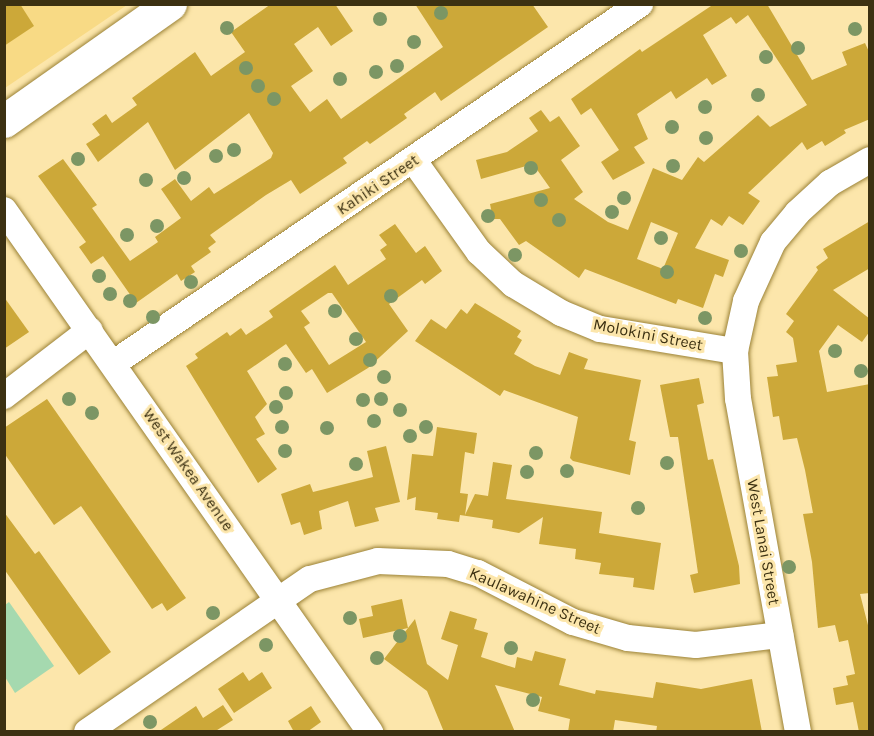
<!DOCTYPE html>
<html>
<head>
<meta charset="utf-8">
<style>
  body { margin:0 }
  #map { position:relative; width:874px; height:736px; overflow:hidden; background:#fce6ab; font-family:Karla,sans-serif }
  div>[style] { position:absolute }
  .built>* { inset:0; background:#f8da85 }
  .green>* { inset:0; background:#a5d9af }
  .building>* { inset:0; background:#cca839 }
  .roads { filter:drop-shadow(0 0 2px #9b8236) drop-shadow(0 0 2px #9b8236) }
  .minor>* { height:26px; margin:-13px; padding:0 13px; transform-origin:13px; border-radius:13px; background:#fff }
  .major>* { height:33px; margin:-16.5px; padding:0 16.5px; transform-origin:16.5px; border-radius:16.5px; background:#fff }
  .trees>* { width:14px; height:14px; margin:-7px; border-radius:50%; background:#7c9664 }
  span { translate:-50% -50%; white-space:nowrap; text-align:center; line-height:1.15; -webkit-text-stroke:6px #fce6ab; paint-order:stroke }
  .street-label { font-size:16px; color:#3c3112 }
  .frame { position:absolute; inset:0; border:6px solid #3c3112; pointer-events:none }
</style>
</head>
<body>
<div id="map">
  <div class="built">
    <i style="clip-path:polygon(5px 5px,127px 5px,5px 88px)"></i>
  </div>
  <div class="green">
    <i style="clip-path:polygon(9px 602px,54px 666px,15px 693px,5px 677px,5px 605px)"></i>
  </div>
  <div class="building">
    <i style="clip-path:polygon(4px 4px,20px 4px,34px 26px,4px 46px)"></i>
    <i style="clip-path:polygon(271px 4px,335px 4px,353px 31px,331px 46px,318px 27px,294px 44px,313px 71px,291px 86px,310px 112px,327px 99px,341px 119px,443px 47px,415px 4px,532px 4px,548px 27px,441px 101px,435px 92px,404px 114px,407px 118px,370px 144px,367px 141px,343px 158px,347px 163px,300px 194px,291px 180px,266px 195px,210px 235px,216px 242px,208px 248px,211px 252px,191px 266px,195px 272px,181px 281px,177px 274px,136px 303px,103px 256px,91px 264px,79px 247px,86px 242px,38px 176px,63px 159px,97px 205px,92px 208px,130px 261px,158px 242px,155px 237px,181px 218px,161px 189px,175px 179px,191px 201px,209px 187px,214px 194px,271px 158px,273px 153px,249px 113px,175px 170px,148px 122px,98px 162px,86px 144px,100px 135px,92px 124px,106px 114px,112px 123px,137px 105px,132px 98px,195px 52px,211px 76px,245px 52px,231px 32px)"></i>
    <i style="clip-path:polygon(evenodd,714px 4px,767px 4px,812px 80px,847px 65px,842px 52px,865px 43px,870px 54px,870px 119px,844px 130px,846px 133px,825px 146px,822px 141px,807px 150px,802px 142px,748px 193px,760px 201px,743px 225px,729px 216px,722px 226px,711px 219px,695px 248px,729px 260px,723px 277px,715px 274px,703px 308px,678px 299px,676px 304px,585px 269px,579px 278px,526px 241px,519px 245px,500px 219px,493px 219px,490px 204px,550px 188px,533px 164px,481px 179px,476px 160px,507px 152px,538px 131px,529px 118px,541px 110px,550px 122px,559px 116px,580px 146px,561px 160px,583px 192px,574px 199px,608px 222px,628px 230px,653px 168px,682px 180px,698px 157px,704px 162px,758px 115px,770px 127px,807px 105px,748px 15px,736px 24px,731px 17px,703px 35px,727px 76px,712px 85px,707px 78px,676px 99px,671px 91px,637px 114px,648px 139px,634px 147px,645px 163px,613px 180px,601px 162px,619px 150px,591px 108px,581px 115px,571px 99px,640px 49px,642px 52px,714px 4px,651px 222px,678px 233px,663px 269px,637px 259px,651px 222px)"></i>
    <i style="clip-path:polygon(870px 221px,870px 268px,833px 290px,870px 319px,870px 331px,862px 342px,838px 325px,819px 351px,827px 392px,870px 384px,870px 593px,860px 594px,870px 633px,870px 732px,859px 732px,853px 702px,836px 705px,833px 688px,848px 685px,846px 676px,855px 674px,848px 640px,839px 642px,835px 625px,818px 628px,812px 562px,803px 514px,813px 513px,805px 470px,797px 438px,783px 440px,779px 416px,773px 417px,767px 377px,778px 376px,776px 365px,797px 362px,793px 338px,786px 332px,794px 321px,786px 314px,818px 270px,816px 267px,828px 258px,823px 249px)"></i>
    <i style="clip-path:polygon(evenodd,395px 224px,416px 253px,425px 246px,442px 271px,425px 284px,422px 280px,389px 304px,408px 331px,368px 368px,327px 393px,312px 369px,306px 373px,286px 344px,247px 371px,267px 404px,255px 417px,265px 434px,256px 439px,277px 469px,258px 483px,186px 366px,198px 358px,195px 354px,227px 332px,230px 336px,241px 328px,246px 335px,273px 317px,269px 311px,335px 265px,348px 285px,386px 259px,380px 250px,387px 245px,379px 235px,395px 224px,328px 293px,332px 293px,366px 342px,329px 365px,304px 327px,310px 323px,301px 311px,328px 293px)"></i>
    <i style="clip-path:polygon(4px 297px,29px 332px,4px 349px)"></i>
    <i style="clip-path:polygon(475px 303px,521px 331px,517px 337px,522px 340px,514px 354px,535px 366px,560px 375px,569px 352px,588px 359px,584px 369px,641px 380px,629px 440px,636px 442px,630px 475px,573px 461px,570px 458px,578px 417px,504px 390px,500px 396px,415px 341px,431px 319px,446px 329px,461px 309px,467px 314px)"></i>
    <i style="clip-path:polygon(699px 378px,704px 403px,697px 405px,708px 460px,713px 459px,739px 566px,740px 584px,694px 593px,690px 575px,698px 573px,678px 437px,670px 437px,660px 385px)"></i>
    <i style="clip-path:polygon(47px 399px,186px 598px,167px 611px,162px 603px,152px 609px,81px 506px,54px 525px,4px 453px,4px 428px)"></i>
    <i style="clip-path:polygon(437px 427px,477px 433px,474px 454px,465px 452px,460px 493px,468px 494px,465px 515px,475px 494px,488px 496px,493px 462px,512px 465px,506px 499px,602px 512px,599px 533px,661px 543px,654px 590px,633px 587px,634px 578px,599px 574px,601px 563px,575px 559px,576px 549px,539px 544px,543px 517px,519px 533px,492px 528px,493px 520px,460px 515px,459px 522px,437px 519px,438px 513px,415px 510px,416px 497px,407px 500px,412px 454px,433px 456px)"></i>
    <i style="clip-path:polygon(386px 446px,400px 502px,375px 508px,379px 521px,355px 527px,348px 501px,319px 511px,322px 529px,304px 535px,300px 522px,291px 525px,281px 494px,310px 484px,313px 492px,373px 477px,367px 451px)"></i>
    <i style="clip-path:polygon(4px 512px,35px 554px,39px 551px,111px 652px,79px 675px,4px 569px)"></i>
    <i style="clip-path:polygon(402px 599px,408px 628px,415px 619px,427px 664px,448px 680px,458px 645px,441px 639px,450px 611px,477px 619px,474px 629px,488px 633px,481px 657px,515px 668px,517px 657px,532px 661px,535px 651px,566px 659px,559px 685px,595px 694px,596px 690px,653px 698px,656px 682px,701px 689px,752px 679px,762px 732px,656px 732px,657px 726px,615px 720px,613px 732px,568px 732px,570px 719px,538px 711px,542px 697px,495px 685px,515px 732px,444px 732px,427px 691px,384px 659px,408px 628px,363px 638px,359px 619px,373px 616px,371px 606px)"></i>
    <i style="clip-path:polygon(243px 672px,249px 681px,262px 672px,272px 688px,234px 713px,218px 689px)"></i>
    <i style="clip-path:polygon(223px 705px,233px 720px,214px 732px,158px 732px,196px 706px,203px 718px)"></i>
    <i style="clip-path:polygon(311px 706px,321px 722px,307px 732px,294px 732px,288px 721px)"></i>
  </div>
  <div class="roads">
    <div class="minor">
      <i style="left:414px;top:161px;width:112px;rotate:54.5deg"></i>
      <i style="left:479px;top:252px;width:47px;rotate:43.3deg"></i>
      <i style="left:513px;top:284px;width:56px;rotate:31.1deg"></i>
      <i style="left:561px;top:313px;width:42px;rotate:22.3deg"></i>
      <i style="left:600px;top:329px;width:137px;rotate:9.3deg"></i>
      <i style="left:4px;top:210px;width:638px;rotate:54.96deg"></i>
      <i style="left:114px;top:363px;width:637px;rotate:-34.31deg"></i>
      <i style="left:4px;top:396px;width:108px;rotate:-37.5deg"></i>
      <i style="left:87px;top:732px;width:270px;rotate:-34.5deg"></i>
      <i style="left:310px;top:579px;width:70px;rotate:-14.8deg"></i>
      <i style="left:378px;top:561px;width:70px;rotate:2.5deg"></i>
      <i style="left:448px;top:564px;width:31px;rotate:17deg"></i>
      <i style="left:478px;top:573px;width:107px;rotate:27.3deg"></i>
      <i style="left:573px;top:622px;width:57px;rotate:16.2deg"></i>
      <i style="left:628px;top:638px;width:68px;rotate:5.9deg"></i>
      <i style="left:696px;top:645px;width:85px;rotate:-6.8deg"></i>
      <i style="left:798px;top:732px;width:338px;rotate:-100.2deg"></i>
      <i style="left:738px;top:399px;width:48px;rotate:-93.6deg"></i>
      <i style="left:735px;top:351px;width:51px;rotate:-77.6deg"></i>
      <i style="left:746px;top:301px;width:65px;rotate:-65.4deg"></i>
      <i style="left:773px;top:242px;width:38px;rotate:-50deg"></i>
      <i style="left:797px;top:213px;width:45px;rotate:-42.3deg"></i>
      <i style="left:830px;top:183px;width:46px;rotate:-29.9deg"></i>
    </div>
    <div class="major">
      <i style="left:4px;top:121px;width:203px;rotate:-35.2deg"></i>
    </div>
  </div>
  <div class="trees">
    <i style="left:441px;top:13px"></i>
    <i style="left:380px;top:19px"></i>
    <i style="left:227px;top:28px"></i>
    <i style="left:855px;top:29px"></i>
    <i style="left:414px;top:42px"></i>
    <i style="left:798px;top:48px"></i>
    <i style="left:766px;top:57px"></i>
    <i style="left:397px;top:66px"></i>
    <i style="left:246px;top:68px"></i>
    <i style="left:376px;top:72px"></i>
    <i style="left:340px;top:79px"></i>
    <i style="left:258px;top:86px"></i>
    <i style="left:758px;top:95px"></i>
    <i style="left:274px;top:99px"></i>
    <i style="left:705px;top:107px"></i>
    <i style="left:672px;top:127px"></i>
    <i style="left:706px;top:138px"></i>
    <i style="left:234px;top:150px"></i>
    <i style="left:216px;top:156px"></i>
    <i style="left:78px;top:159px"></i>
    <i style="left:673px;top:166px"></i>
    <i style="left:531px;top:168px"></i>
    <i style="left:184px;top:178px"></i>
    <i style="left:146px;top:180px"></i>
    <i style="left:624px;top:198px"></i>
    <i style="left:541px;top:200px"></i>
    <i style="left:612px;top:212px"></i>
    <i style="left:488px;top:216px"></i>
    <i style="left:559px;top:220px"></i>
    <i style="left:157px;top:226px"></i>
    <i style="left:127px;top:235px"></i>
    <i style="left:661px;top:238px"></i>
    <i style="left:741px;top:251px"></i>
    <i style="left:515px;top:255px"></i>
    <i style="left:667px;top:272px"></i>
    <i style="left:99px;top:276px"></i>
    <i style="left:191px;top:282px"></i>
    <i style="left:110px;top:294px"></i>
    <i style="left:391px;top:296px"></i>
    <i style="left:130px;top:301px"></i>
    <i style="left:335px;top:311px"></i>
    <i style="left:153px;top:317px"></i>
    <i style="left:705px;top:318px"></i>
    <i style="left:356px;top:339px"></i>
    <i style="left:835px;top:351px"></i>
    <i style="left:370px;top:360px"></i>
    <i style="left:285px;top:364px"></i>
    <i style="left:861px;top:371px"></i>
    <i style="left:384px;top:377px"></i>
    <i style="left:286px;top:393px"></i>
    <i style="left:69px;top:399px"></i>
    <i style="left:381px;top:399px"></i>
    <i style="left:363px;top:400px"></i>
    <i style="left:276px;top:407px"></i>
    <i style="left:400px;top:410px"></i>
    <i style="left:92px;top:413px"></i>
    <i style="left:374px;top:421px"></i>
    <i style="left:282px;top:427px"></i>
    <i style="left:426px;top:427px"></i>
    <i style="left:327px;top:428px"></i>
    <i style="left:410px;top:436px"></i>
    <i style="left:285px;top:451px"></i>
    <i style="left:536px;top:453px"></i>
    <i style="left:667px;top:463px"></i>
    <i style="left:356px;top:464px"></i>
    <i style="left:567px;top:471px"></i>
    <i style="left:527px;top:472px"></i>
    <i style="left:638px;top:508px"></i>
    <i style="left:789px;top:567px"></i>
    <i style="left:213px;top:613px"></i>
    <i style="left:350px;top:618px"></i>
    <i style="left:400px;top:636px"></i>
    <i style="left:266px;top:645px"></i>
    <i style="left:511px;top:648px"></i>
    <i style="left:377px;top:658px"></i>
    <i style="left:533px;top:700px"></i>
    <i style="left:150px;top:722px"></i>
  </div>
  <div class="street-label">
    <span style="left:378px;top:185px;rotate:-34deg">Kahiki Street</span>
    <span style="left:648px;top:335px;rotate:11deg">Molokini Street</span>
    <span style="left:188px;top:470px;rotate:55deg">West Wakea Avenue</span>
    <span style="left:763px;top:542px;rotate:80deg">West Lanai Street</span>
    <span style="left:535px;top:601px;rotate:24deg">Kaulawahine Street</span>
  </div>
  <div class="frame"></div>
</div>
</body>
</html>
